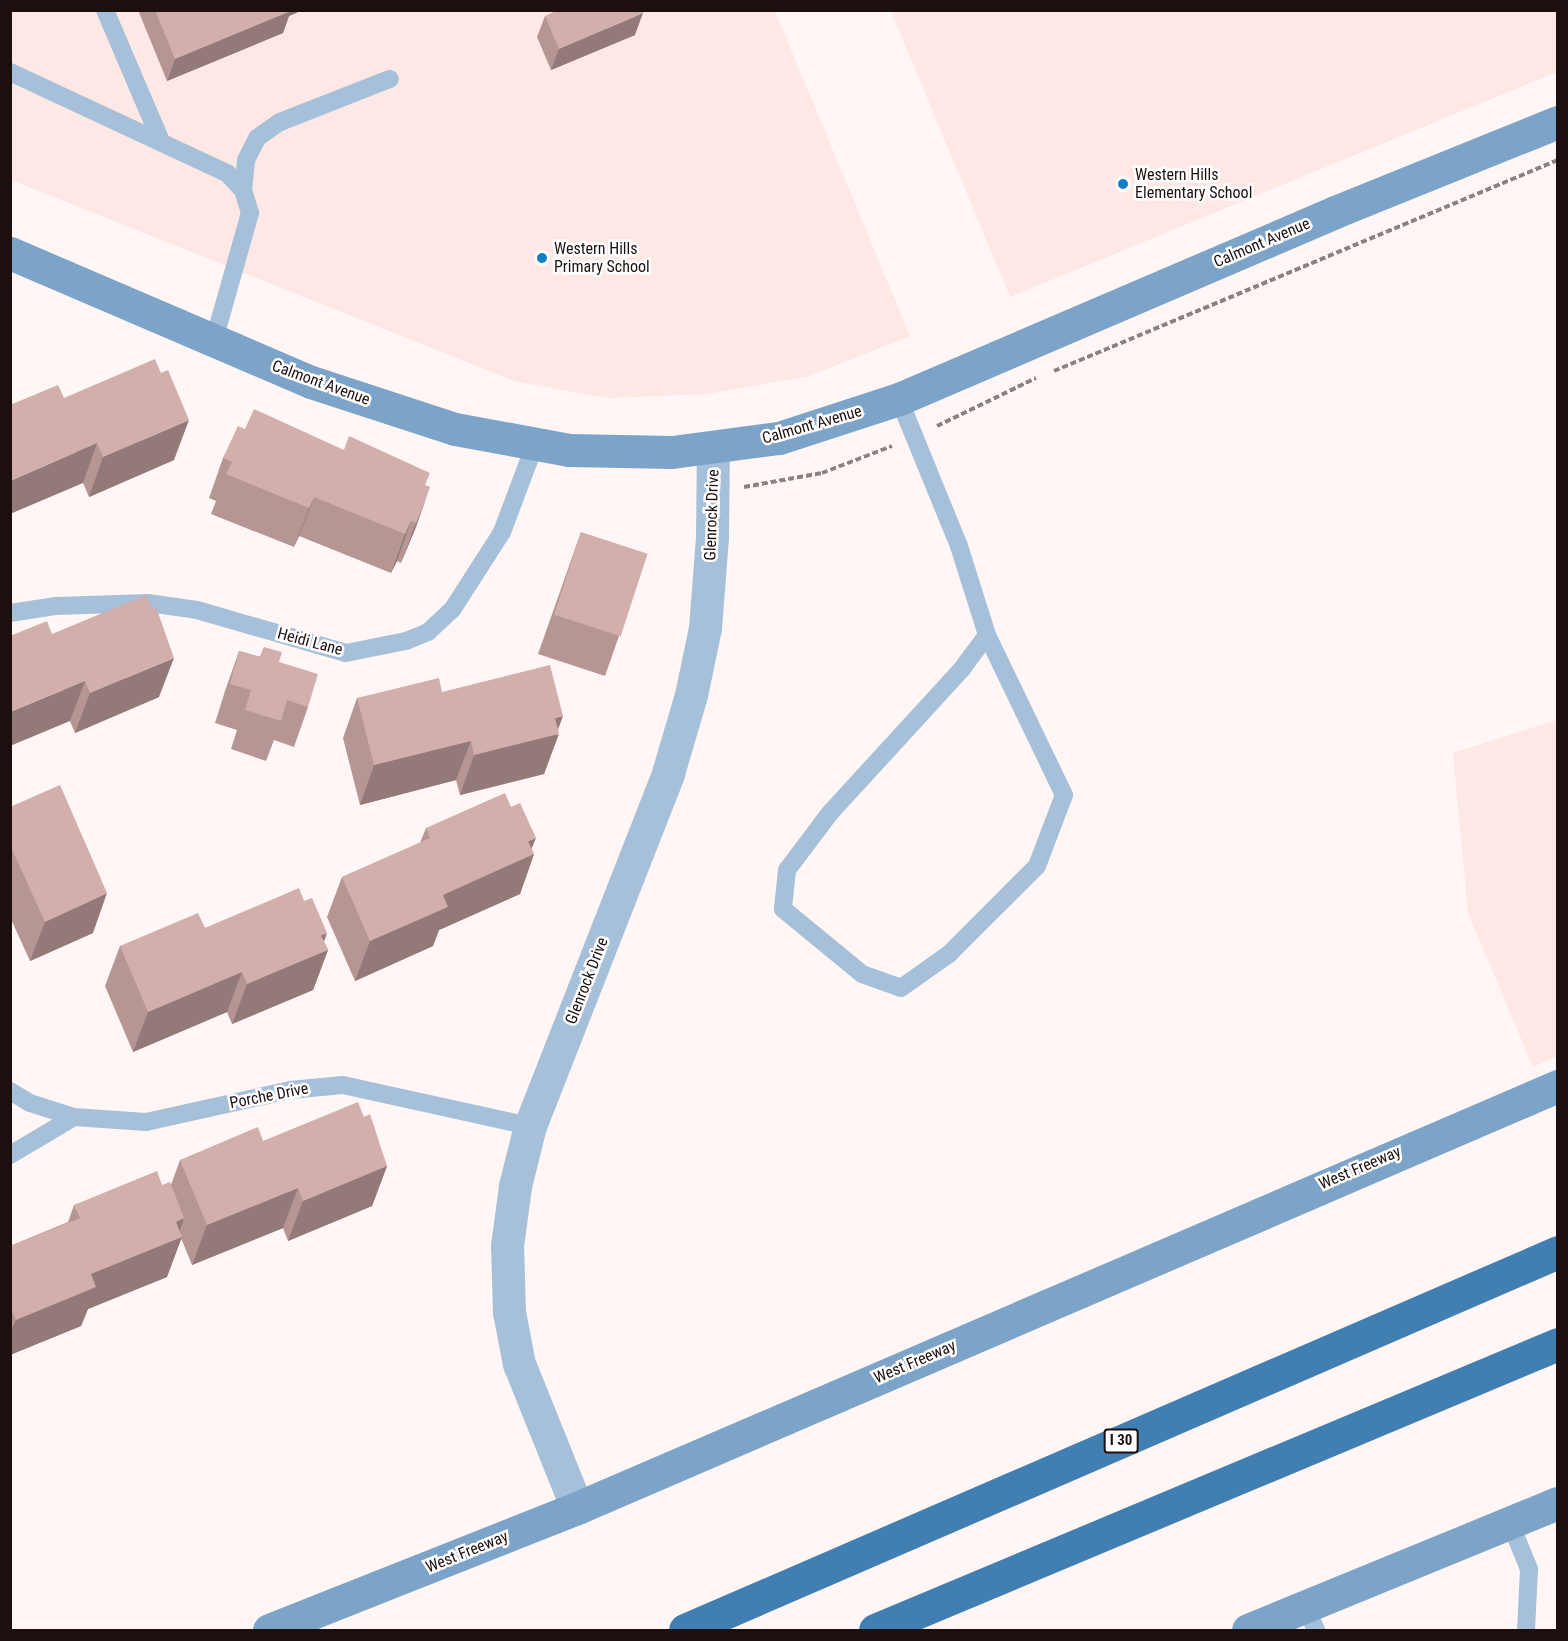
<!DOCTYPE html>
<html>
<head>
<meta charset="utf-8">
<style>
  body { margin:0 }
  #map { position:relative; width:1568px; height:1641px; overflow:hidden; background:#fff6f5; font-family:"Roboto Condensed",sans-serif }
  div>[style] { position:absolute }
  .built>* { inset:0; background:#fde8e6 }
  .path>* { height:4px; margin-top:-2px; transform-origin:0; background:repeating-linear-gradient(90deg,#8c8180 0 6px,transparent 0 9px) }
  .lane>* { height:18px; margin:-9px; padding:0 9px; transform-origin:9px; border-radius:9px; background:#a6c0da }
  .street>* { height:33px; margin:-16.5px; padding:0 16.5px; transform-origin:16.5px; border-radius:16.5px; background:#a6c0da }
  .secondary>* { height:33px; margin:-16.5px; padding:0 16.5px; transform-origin:16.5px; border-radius:16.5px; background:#7ca4c9 }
  .highway>* { height:33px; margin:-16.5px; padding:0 16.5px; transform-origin:16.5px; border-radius:16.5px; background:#417eb2 }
  .wall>* { inset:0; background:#b59694 }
  .shaded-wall>* { inset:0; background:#937a78 }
  .building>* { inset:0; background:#d2aeac; transform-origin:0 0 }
  .dots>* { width:16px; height:16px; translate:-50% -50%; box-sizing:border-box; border:3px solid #fff; border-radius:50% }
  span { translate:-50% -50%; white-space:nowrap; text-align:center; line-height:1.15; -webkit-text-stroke:5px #fff; paint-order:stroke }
  .shield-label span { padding:2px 4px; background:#fff; border:2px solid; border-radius:4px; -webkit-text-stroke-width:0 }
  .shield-label { font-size:15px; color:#1d0f0e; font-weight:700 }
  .poi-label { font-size:16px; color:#1d0f0e }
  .left { translate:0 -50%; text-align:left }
  .street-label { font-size:16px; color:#1d0f0e }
  .frame { position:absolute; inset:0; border:12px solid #1d0f0e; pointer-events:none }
</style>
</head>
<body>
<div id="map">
  <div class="built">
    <i style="clip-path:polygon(10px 11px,775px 11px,910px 336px,809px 376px,708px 394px,608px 398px,517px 382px,11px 180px)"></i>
    <i style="clip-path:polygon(891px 11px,1557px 11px,1557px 72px,1010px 297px)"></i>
    <i style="clip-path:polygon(1557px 720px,1557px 1056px,1533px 1067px,1468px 913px,1453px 753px)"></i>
  </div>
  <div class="path">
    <i style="left:1054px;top:371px;width:546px;rotate:-22.72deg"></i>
    <i style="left:937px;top:426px;width:110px;rotate:-25.9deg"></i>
    <i style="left:744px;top:487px;width:79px;rotate:-10.2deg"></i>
    <i style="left:822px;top:473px;width:75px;rotate:-21.1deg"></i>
  </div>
  <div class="lane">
    <i style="left:105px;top:10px;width:142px;rotate:66.9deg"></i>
    <i style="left:10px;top:72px;width:239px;rotate:25deg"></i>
    <i style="left:227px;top:173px;width:23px;rotate:47deg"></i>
    <i style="left:243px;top:190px;width:24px;rotate:73deg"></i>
    <i style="left:250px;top:213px;width:132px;rotate:105.8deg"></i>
    <i style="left:243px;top:190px;width:30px;rotate:-84deg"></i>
    <i style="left:246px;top:160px;width:25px;rotate:-63deg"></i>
    <i style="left:257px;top:138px;width:28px;rotate:-35deg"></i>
    <i style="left:280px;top:122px;width:118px;rotate:-21.4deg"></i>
    <i style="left:899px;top:399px;width:159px;rotate:67.8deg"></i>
    <i style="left:959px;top:546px;width:93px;rotate:72.5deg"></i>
    <i style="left:987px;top:635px;width:44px;rotate:126.6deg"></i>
    <i style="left:961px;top:670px;width:194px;rotate:132.5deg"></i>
    <i style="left:830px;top:813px;width:71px;rotate:127deg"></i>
    <i style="left:787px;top:870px;width:39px;rotate:96deg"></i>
    <i style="left:783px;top:909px;width:102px;rotate:39.4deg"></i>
    <i style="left:862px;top:974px;width:41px;rotate:19.7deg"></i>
    <i style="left:901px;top:988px;width:59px;rotate:-35.3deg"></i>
    <i style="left:949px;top:954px;width:124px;rotate:-45deg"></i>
    <i style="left:1037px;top:866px;width:76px;rotate:-69.2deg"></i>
    <i style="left:1064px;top:795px;width:178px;rotate:-115.7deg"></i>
    <i style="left:10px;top:613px;width:47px;rotate:-8.7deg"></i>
    <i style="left:56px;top:606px;width:92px;rotate:-1.9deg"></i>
    <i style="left:148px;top:603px;width:49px;rotate:8.1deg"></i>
    <i style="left:197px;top:610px;width:155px;rotate:16.1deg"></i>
    <i style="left:346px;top:653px;width:61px;rotate:-11.3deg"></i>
    <i style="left:406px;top:641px;width:24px;rotate:-22deg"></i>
    <i style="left:428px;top:632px;width:33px;rotate:-43deg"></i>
    <i style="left:452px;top:610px;width:93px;rotate:-57.3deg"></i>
    <i style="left:502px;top:532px;width:94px;rotate:-69.4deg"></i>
    <i style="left:10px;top:1091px;width:23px;rotate:31deg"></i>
    <i style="left:30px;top:1103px;width:46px;rotate:17.7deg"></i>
    <i style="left:74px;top:1117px;width:72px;rotate:4deg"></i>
    <i style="left:146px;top:1122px;width:148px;rotate:-12.5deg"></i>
    <i style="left:290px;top:1090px;width:53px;rotate:-5.4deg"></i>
    <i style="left:343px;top:1085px;width:191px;rotate:12.4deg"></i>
    <i style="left:10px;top:1155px;width:74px;rotate:-30.7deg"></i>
    <i style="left:1510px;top:1522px;width:51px;rotate:68deg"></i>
    <i style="left:1529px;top:1569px;width:61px;rotate:92.8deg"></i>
    <i style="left:1305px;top:1607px;width:25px;rotate:64deg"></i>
  </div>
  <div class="street">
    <i style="left:577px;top:1508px;width:155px;rotate:-111.9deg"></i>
    <i style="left:519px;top:1364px;width:53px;rotate:-100.9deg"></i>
    <i style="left:509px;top:1312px;width:66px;rotate:-91.7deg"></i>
    <i style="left:507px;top:1246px;width:61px;rotate:-82.4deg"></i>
    <i style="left:515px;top:1186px;width:62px;rotate:-76deg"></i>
    <i style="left:530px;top:1126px;width:379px;rotate:-68.6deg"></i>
    <i style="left:668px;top:773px;width:81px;rotate:-73.6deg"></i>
    <i style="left:691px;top:695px;width:68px;rotate:-78.2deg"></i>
    <i style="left:705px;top:628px;width:90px;rotate:-85.6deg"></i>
    <i style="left:712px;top:538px;width:90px;rotate:-89.4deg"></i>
  </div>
  <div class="secondary">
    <i style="left:10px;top:253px;width:327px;rotate:23.2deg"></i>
    <i style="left:311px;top:382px;width:151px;rotate:18.1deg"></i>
    <i style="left:455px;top:429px;width:116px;rotate:10.4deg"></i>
    <i style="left:569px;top:450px;width:103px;rotate:1.1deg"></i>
    <i style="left:672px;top:452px;width:108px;rotate:-7.5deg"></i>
    <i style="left:779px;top:438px;width:126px;rotate:-18deg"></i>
    <i style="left:899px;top:399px;width:474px;rotate:-23.2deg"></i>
    <i style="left:1335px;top:212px;width:240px;rotate:-22deg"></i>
    <i style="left:269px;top:1630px;width:331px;rotate:-21.6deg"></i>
    <i style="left:577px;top:1508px;width:1068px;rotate:-23.28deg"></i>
    <i style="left:1248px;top:1630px;width:335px;rotate:-22.3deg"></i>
  </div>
  <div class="highway">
    <i style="left:685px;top:1630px;width:951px;rotate:-23.41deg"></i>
    <i style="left:875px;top:1630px;width:740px;rotate:-22.72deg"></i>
  </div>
  <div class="wall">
    <i style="clip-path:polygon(138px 10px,303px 10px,289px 16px,283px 33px,167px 81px)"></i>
    <i style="clip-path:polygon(545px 16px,635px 35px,551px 70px,537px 37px)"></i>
    <i style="clip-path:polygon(64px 398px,174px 460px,89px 497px,83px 483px)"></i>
    <i style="clip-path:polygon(245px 429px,344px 450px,425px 485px,416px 527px,401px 563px,397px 561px,391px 573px,299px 536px,294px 547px,211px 514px,216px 501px,209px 498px,223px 458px)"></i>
    <i style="clip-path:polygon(581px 532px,619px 636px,605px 676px,538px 654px)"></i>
    <i style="clip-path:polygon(52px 634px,159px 697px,75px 733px,70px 721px)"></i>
    <i style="clip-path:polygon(264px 647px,279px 662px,308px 707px,294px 747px,274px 740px,266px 761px,231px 749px,237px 730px,215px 723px,225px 691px,239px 651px,260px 657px)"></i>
    <i style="clip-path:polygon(442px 692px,558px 730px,544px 774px,460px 795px,456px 780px,360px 805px,343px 738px,357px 698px)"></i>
    <i style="clip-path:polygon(10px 807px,93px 933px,30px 961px,10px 917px)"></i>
    <i style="clip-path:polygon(426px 828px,531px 849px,534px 854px,520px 894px,439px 930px,433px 946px,355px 981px,327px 917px,342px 877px,420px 843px)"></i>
    <i style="clip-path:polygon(304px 901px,328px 950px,313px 990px,232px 1024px,227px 1012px,133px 1052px,105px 986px,120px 946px,205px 928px)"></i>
    <i style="clip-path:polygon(263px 1141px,387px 1166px,372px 1206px,288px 1241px,283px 1228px,192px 1265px,181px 1238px,167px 1277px,88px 1309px,81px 1326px,10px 1355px,10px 1246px,68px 1222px,74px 1205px,162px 1185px,171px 1185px,180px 1160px)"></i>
  </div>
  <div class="shaded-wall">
    <i style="clip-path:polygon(281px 10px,303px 10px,289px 16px,283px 33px,167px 81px,175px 59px)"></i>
    <i style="clip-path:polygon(643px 13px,635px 35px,551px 70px,559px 49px)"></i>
    <i style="clip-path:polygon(189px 420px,174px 460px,89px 497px,103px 457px)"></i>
    <i style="clip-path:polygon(97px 443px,83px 483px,10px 514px,10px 481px)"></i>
    <i style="clip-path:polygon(430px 487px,416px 527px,401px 563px,416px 523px)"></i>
    <i style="clip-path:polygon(314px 497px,299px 536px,294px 547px,309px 508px)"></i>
    <i style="clip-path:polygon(411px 521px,397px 561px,391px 573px,405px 534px)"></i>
    <i style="clip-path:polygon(174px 658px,159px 697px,75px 733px,90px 693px)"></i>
    <i style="clip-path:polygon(85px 681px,70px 721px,10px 746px,10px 712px)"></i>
    <i style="clip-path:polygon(563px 716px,556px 735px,559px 734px,544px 774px,460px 795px,474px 755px,555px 718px)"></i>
    <i style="clip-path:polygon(471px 741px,456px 780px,360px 805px,374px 765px)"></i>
    <i style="clip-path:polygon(536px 838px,528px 857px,534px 854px,520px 894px,439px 930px,433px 946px,355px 981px,370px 941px,528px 841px)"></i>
    <i style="clip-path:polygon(107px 893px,93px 933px,30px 961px,45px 922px)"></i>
    <i style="clip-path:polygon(327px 933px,320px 953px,328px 950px,313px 990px,232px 1024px,247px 984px,321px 935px)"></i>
    <i style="clip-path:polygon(242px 972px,227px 1012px,133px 1052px,148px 1012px)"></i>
    <i style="clip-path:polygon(387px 1166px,372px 1206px,288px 1241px,303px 1201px)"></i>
    <i style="clip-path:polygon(298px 1188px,283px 1228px,192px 1265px,207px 1225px)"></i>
    <i style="clip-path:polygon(184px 1218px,177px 1239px,182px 1237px,167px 1277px,88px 1309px,81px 1326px,10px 1355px,10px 1333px,16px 1320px,176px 1222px)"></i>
  </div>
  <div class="building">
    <i style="clip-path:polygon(155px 10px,290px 10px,291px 11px,175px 59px)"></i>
    <i style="clip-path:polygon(558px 10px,642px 10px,643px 13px,559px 49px,545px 16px)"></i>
    <i style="clip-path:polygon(155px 359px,161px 373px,168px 370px,189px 420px,103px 457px,97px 443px,10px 481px,10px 405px,58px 385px,64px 398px)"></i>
    <i style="clip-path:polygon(254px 409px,344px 450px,349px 436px,430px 473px,425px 485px,430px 487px,416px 523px,411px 521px,405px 534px,314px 497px,309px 508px,226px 474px,232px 462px,223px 458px,238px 426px,245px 429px)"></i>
    <i style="left:581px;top:532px;width:70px;height:87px;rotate:18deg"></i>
    <i style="clip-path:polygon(146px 595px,152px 609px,156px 607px,174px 658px,90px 693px,85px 681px,10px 712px,10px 636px,47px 621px,52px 634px)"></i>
    <i style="clip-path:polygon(264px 647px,282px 652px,279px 662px,318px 674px,308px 707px,287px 700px,281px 721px,245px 710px,251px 690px,230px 684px,239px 651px,261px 657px)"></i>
    <i style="clip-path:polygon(550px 665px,563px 716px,555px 718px,559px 734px,474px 755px,471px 741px,374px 765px,357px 698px,439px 678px,442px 692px)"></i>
    <i style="clip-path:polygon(60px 785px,107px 893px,45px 922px,10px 845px,10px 807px)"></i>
    <i style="clip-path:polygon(505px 793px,511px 807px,520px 803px,536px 838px,528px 841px,534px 854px,443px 895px,448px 907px,370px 941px,342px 877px,430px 838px,426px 828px)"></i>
    <i style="clip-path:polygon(299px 888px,304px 901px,312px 898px,327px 933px,321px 935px,328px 950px,247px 984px,242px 972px,148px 1012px,120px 946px,198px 913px,205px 928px)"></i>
    <i style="clip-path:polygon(358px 1102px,364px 1117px,370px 1114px,387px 1166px,303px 1201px,298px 1188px,207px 1225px,180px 1160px,258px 1127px,263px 1141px)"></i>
    <i style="clip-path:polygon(157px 1171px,162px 1185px,170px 1182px,184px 1218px,176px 1222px,182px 1237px,91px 1274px,96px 1287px,16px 1320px,10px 1307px,10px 1246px,80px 1218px,74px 1205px)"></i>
  </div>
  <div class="dots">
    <i style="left:1123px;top:184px;background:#127ec8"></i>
    <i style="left:542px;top:258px;background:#127ec8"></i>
  </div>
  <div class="shield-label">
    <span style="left:1121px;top:1441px">I 30</span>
  </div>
  <div class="poi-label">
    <span class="left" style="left:1135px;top:184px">Western Hills<br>Elementary School</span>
    <span class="left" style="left:554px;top:258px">Western Hills<br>Primary School</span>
  </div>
  <div class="street-label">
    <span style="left:1262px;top:243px;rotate:-23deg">Calmont Avenue</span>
    <span style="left:321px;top:383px;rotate:20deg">Calmont Avenue</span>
    <span style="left:812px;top:425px;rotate:-16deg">Calmont Avenue</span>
    <span style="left:712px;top:515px;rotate:-88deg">Glenrock Drive</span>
    <span style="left:310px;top:642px;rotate:15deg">Heidi Lane</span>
    <span style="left:587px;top:981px;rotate:-69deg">Glenrock Drive</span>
    <span style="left:269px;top:1096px;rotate:-11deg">Porche Drive</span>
    <span style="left:1360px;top:1168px;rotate:-23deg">West Freeway</span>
    <span style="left:915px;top:1362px;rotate:-23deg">West Freeway</span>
    <span style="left:467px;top:1552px;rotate:-22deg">West Freeway</span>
  </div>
  <div class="frame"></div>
</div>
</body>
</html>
